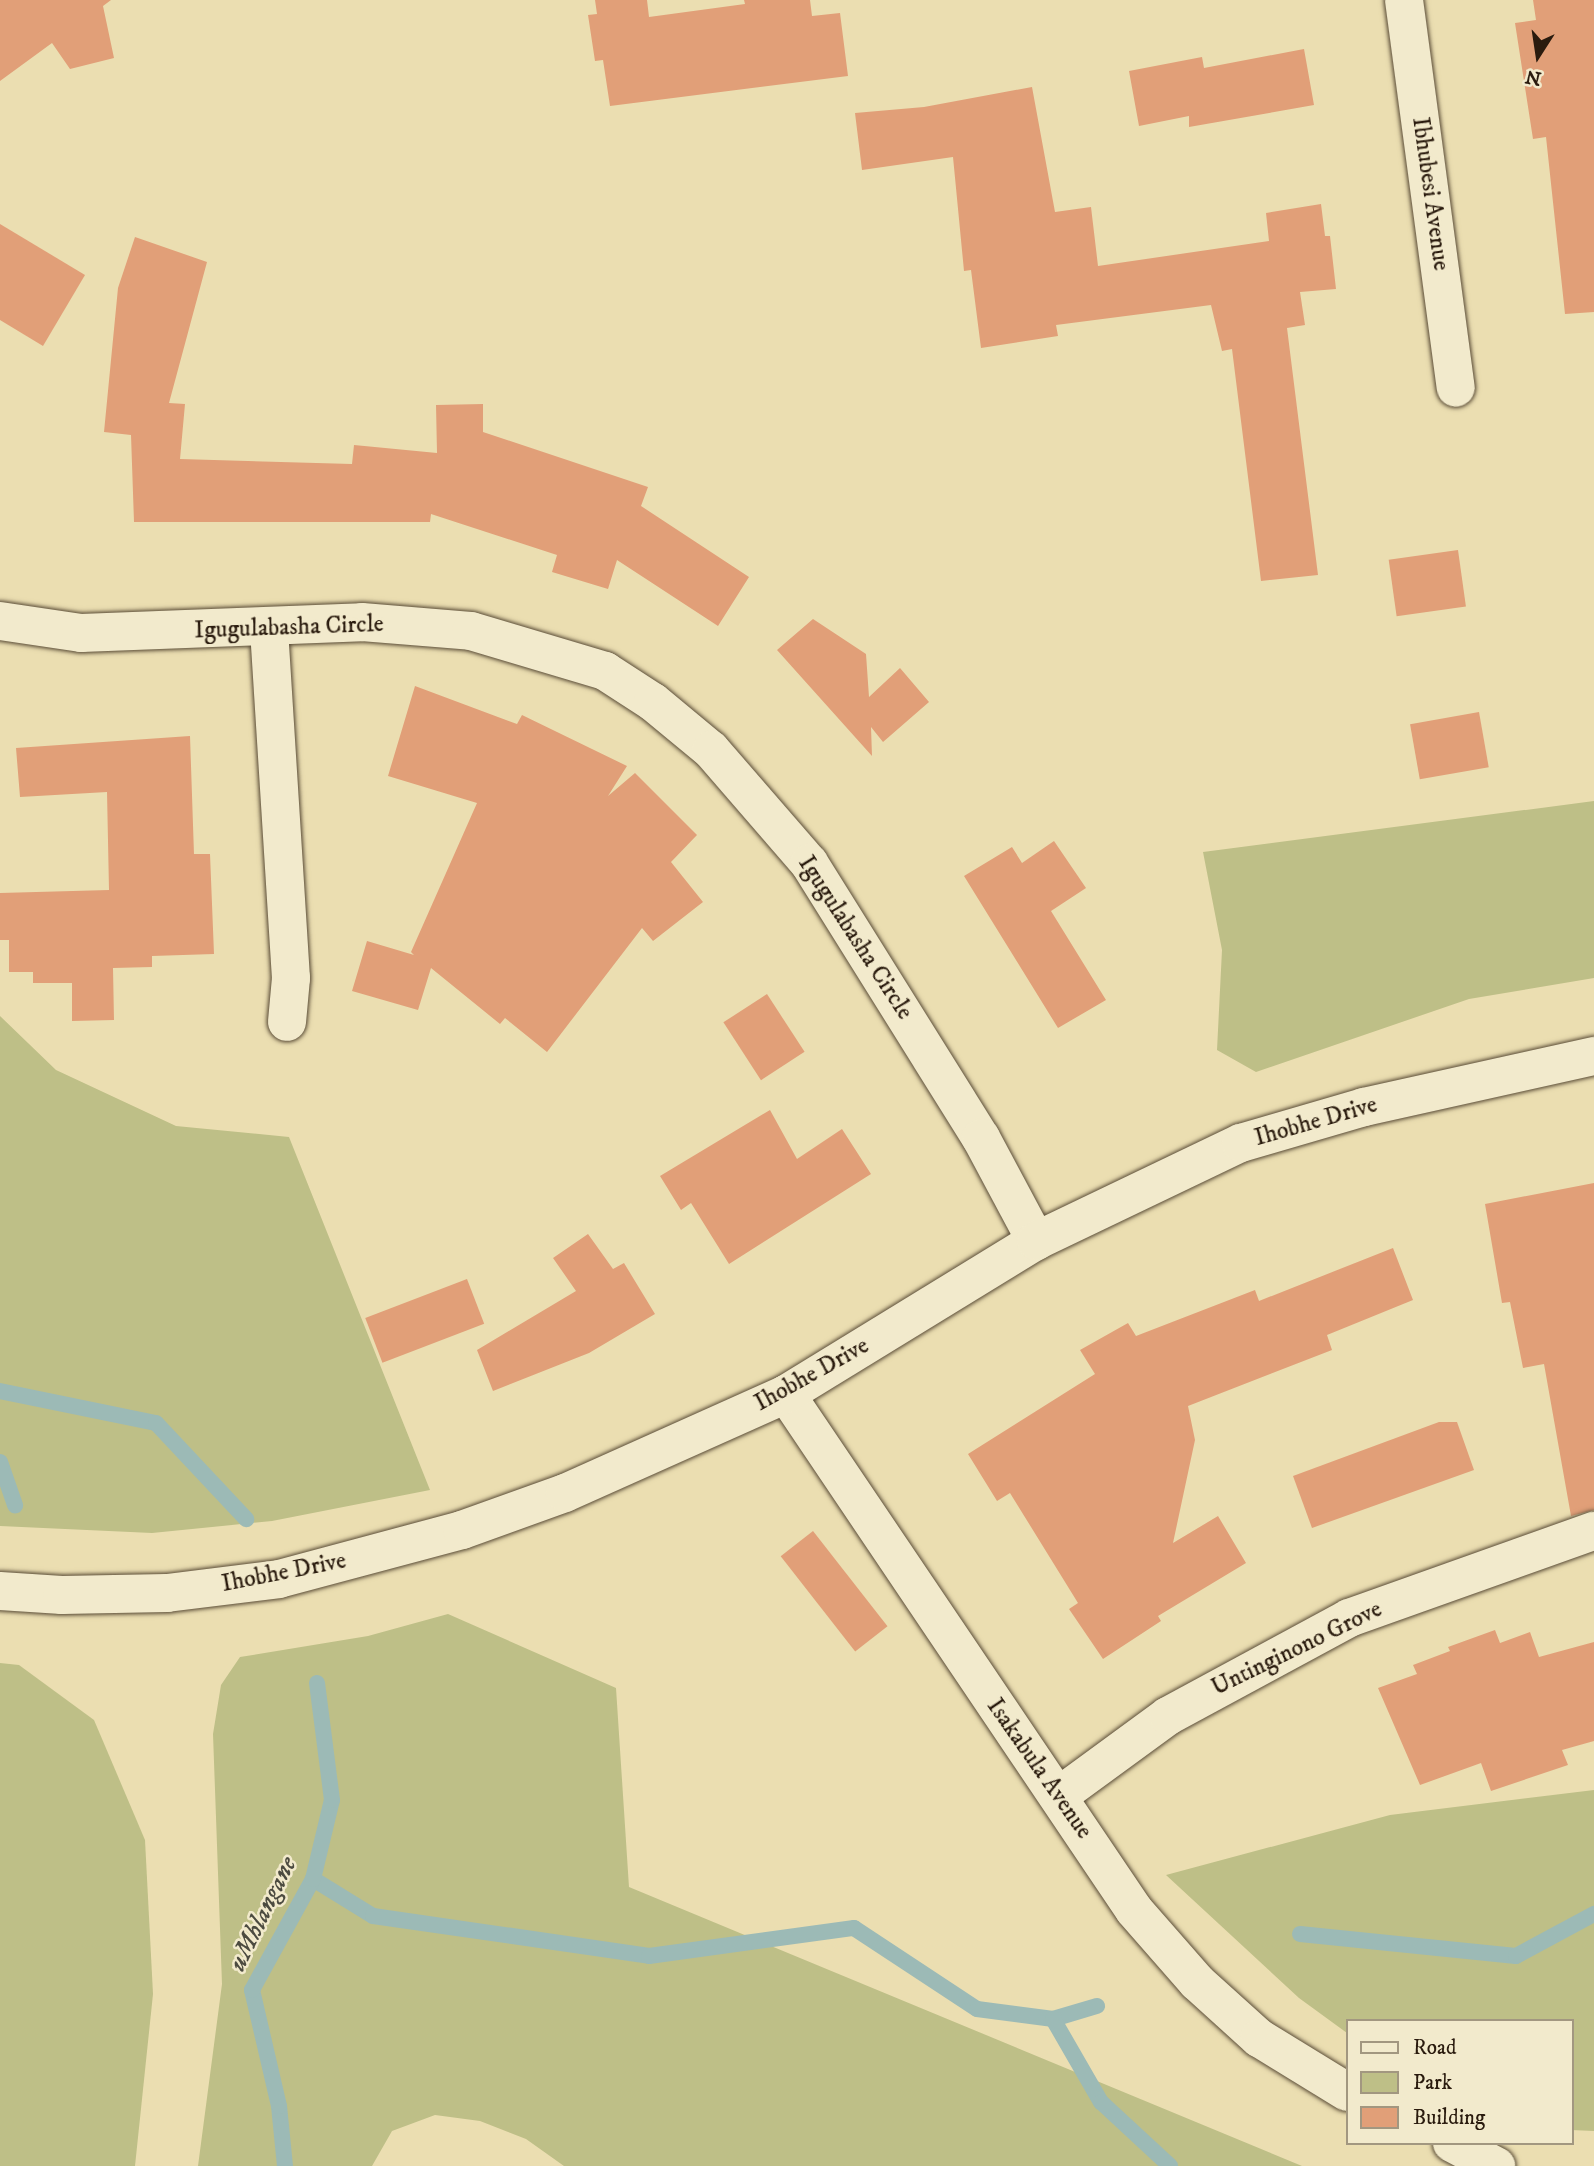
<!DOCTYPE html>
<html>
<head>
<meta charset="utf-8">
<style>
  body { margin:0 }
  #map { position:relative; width:1594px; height:2166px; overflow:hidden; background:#ebdeb1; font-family:"IM FELL DW Pica",serif }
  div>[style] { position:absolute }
  .green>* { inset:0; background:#bebf87 }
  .stream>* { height:16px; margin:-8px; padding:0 8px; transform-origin:8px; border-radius:8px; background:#9cbab6 }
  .building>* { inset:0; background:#e19f78; transform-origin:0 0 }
  .roads { filter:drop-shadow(0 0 2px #5a4c37) drop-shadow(0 0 2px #5a4c37) }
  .minor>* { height:38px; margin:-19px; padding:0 19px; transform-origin:19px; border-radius:19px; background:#f2eacc }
  .tertiary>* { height:38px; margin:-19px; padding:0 19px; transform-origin:19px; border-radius:19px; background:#f2eacc }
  span { translate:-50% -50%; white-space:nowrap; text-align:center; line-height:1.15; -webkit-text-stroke:5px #f2eacc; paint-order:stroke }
  .street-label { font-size:24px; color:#2a1b0e }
  .water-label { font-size:26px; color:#4c4b40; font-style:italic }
  .legend { position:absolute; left:1346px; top:2019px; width:228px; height:126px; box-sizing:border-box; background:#f2eacc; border:2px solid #a29780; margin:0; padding:9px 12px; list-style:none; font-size:21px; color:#2a1b0e }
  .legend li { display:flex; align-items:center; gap:14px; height:35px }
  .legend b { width:35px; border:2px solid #a29780 }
  .north { position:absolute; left:1503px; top:21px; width:70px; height:70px; -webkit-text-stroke:5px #f2eacc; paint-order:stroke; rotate:192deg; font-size:19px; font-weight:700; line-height:28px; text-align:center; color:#2a1b0e }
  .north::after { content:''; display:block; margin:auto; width:24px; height:32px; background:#2a1b0e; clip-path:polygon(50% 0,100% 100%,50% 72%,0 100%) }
</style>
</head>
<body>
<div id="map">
  <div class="green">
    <i style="clip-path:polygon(1594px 801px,1594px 978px,1469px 999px,1256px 1072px,1217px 1050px,1222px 950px,1203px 852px)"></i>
    <i style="clip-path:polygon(0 1016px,56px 1070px,176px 1126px,289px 1137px,430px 1490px,272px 1521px,152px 1533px,0 1526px)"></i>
    <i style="clip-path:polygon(448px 1614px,616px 1688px,629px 1887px,1302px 2166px,564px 2166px,526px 2139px,480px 2121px,435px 2115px,392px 2131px,372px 2166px,198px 2166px,222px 1984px,213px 1734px,221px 1685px,240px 1657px,368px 1636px)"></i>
    <i style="clip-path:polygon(0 1663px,19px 1665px,94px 1720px,145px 1840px,153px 1994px,135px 2166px,0 2166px)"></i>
    <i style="clip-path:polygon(1594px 1790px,1594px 2131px,1571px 2130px,1571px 2021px,1347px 2021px,1347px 2033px,1299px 1998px,1166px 1875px,1390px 1815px)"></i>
  </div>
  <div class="stream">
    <i style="left:0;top:1391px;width:159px;rotate:11.6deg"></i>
    <i style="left:156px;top:1423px;width:132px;rotate:46.8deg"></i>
    <i style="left:0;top:1462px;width:46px;rotate:70.8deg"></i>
    <i style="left:313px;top:1879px;width:70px;rotate:31.7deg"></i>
    <i style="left:373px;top:1916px;width:279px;rotate:8.2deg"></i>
    <i style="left:649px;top:1956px;width:207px;rotate:-7.8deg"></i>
    <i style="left:854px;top:1928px;width:147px;rotate:33.4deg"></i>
    <i style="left:977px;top:2009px;width:77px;rotate:7.5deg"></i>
    <i style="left:1053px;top:2019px;width:46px;rotate:-16.5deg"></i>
    <i style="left:1300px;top:1934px;width:217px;rotate:5.8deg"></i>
    <i style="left:1516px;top:1956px;width:89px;rotate:-28.3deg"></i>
    <i style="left:1053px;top:2019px;width:96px;rotate:60deg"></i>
    <i style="left:1101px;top:2102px;width:94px;rotate:42.8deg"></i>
    <i style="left:285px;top:2166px;width:60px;rotate:-95.7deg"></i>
    <i style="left:279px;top:2106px;width:119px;rotate:-103.1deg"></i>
    <i style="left:252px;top:1990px;width:127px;rotate:-61.2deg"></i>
    <i style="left:313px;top:1879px;width:81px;rotate:-76.5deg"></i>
    <i style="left:332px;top:1800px;width:118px;rotate:-97.3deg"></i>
  </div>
  <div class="building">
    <i style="clip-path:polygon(0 0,111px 0,103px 6px,114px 58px,70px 69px,52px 43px,0 81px)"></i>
    <i style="clip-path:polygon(595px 0,647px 0,649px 17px,745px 4px,744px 0,810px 0,812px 16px,840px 13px,848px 76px,610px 106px,603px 60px,595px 61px,588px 15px,597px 14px)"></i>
    <i style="clip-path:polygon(1533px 0,1594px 0,1594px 312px,1565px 314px,1546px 137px,1533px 139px,1515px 23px,1536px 20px)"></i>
    <i style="clip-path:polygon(1304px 49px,1314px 105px,1189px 127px,1189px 116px,1139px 126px,1129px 71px,1202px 57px,1204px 68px)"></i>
    <i style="clip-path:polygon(1032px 87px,1055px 212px,1091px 207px,1098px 266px,1269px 241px,1266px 213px,1321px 204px,1325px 236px,1330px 236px,1336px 289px,1300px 292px,1305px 325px,1287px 328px,1318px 575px,1261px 581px,1232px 349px,1222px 351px,1211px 305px,1056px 325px,1058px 336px,981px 348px,971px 270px,964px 271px,953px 157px,862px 170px,855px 113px,924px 107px)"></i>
    <i style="clip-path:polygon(0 224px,85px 275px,43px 346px,0 320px)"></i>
    <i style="clip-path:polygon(135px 237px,207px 262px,169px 403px,185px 404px,180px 459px,352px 464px,354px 445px,437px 453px,436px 405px,483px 404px,483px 432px,648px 487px,641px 506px,749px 577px,718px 626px,617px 560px,608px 589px,552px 572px,557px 555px,431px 514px,430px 522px,134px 522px,131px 435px,104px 432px,118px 288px)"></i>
    <i style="left:1458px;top:550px;width:57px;height:70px;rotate:82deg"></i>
    <i style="clip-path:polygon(813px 619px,866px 654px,869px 697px,900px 668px,929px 702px,883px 742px,871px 727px,872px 756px,777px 650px)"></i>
    <i style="clip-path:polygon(415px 686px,517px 724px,522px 715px,627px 766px,608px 796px,635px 773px,697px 835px,671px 862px,703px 902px,653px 941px,642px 928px,547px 1052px,505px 1018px,500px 1024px,431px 968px,418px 1010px,352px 991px,367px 941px,414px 955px,411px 952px,477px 803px,388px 776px)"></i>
    <i style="left:1479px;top:712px;width:56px;height:70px;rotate:80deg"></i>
    <i style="clip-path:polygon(190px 736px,194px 854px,210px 854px,214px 954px,152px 956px,152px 967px,113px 968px,114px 1020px,72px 1021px,72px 983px,33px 983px,33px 972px,9px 972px,9px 940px,0 940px,0 893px,109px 890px,107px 792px,20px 797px,16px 748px)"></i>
    <i style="clip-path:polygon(1054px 841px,1086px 888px,1051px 911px,1106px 1000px,1058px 1028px,964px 876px,1012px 847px,1022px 863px)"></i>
    <i style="left:767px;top:994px;width:69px;height:52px;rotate:57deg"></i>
    <i style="clip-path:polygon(770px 1110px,797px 1159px,842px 1129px,871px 1174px,729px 1264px,691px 1203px,681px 1210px,660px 1176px)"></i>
    <i style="clip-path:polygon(1594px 1183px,1594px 1510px,1571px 1516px,1544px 1364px,1523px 1368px,1510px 1302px,1502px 1303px,1485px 1204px)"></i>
    <i style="clip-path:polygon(588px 1234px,613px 1269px,624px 1263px,655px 1314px,589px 1353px,493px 1391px,477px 1350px,576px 1291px,553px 1258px)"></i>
    <i style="clip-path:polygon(1393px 1248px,1413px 1300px,1327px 1335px,1332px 1350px,1188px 1406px,1195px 1440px,1173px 1543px,1218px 1516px,1246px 1563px,1158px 1616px,1161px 1621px,1103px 1659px,1069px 1609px,1078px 1603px,1010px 1493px,997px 1501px,968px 1454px,1095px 1374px,1080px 1350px,1128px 1323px,1136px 1336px,1255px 1290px,1259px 1301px)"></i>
    <i style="left:467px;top:1279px;width:48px;height:109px;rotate:69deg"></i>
    <i style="clip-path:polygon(1439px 1422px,1457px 1422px,1474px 1470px,1312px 1528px,1293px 1476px)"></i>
    <i style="left:813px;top:1531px;width:121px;height:41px;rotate:52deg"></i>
    <i style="clip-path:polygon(1495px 1630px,1500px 1643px,1530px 1632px,1539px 1657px,1594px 1642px,1594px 1741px,1562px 1750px,1568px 1765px,1491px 1791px,1481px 1763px,1420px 1785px,1378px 1688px,1417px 1674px,1413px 1665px,1450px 1651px,1448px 1647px)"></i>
  </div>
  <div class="roads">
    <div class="minor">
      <i style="left:1404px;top:0;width:391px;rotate:82.4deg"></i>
      <i style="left:0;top:621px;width:82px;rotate:8.4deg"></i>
      <i style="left:81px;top:633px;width:281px;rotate:-2.2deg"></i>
      <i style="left:362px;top:622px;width:109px;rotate:4.7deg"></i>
      <i style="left:471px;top:631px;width:140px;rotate:16.6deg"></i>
      <i style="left:605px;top:671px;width:57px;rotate:32.9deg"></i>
      <i style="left:653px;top:702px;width:75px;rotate:39.6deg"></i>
      <i style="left:711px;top:750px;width:150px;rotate:49.1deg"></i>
      <i style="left:809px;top:863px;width:324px;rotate:58deg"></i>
      <i style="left:981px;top:1138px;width:117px;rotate:61.9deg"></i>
      <i style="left:269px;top:629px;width:350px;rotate:86.4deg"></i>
      <i style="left:291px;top:978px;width:44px;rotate:95.2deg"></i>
      <i style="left:786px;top:1394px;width:622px;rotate:56deg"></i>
      <i style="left:1134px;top:1910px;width:96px;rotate:48.8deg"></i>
      <i style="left:1197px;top:1982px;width:84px;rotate:42.1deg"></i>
      <i style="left:1259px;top:2038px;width:103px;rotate:31.5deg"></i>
      <i style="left:1060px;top:1795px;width:134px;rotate:-36.2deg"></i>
      <i style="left:1168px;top:1716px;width:206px;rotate:-28.4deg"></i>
      <i style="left:1349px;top:1618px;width:260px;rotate:-19.6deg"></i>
      <i style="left:1452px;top:2143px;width:50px;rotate:27.6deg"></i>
    </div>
    <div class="tertiary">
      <i style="left:0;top:1591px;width:62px;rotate:3.7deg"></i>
      <i style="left:62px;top:1595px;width:105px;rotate:-1.1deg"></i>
      <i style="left:167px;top:1593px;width:113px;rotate:-7.1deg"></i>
      <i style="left:279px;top:1579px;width:189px;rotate:-15deg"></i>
      <i style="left:462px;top:1530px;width:109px;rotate:-19.8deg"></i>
      <i style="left:565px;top:1493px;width:242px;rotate:-24.1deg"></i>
      <i style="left:786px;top:1394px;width:293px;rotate:-31.5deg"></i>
      <i style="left:1036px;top:1241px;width:227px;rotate:-25.6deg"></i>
      <i style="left:1241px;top:1143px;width:128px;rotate:-16.3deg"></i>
      <i style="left:1364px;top:1107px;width:236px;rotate:-12.5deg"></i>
    </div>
  </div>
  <div class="street-label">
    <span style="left:1430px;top:194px;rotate:82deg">Ibhubesi Avenue</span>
    <span style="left:289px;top:628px;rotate:-2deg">Igugulabasha Circle</span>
    <span style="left:855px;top:938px;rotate:57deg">Igugulabasha Circle</span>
    <span style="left:1316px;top:1122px;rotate:-16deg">Ihobhe Drive</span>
    <span style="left:812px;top:1375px;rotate:-29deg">Ihobhe Drive</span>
    <span style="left:284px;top:1573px;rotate:-11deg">Ihobhe Drive</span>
    <span style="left:1297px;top:1649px;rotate:-26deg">Untinginono Grove</span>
    <span style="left:1039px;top:1769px;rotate:55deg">Isakabula Avenue</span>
  </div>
  <div class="water-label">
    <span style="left:263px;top:1914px;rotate:-64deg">uMhlangane</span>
  </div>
  <ul class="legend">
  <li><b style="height:9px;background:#f2eacc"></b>Road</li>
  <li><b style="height:19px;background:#bebf87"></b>Park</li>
  <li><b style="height:19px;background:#e19f78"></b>Building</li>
  </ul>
  <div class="north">N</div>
</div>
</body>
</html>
